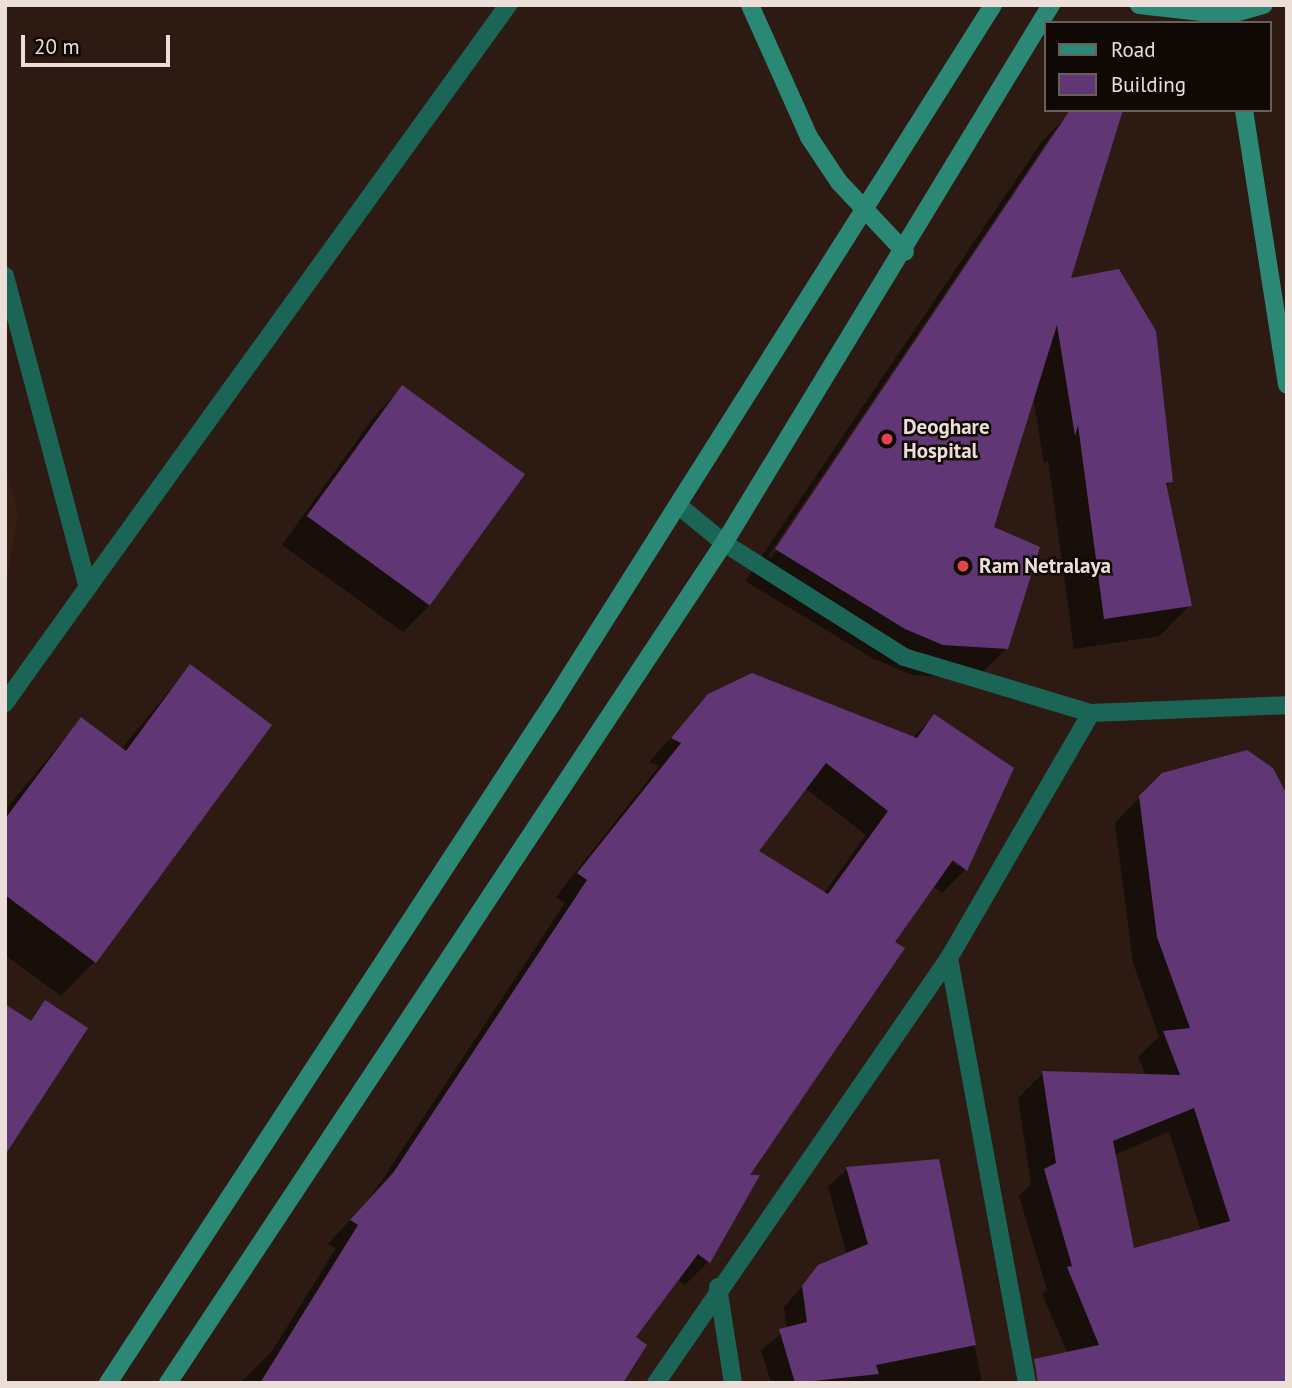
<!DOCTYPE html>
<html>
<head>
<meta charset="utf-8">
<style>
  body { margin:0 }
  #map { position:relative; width:1292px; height:1388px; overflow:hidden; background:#2d1b13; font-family:"PT Sans",sans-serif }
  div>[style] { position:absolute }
  .built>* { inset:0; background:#381f14 }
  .shadow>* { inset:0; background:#0007 }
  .building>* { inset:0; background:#603774; transform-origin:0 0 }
  .lane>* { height:18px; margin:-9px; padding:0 9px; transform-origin:9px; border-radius:9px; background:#1b6556 }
  .street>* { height:18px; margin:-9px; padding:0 9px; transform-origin:9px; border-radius:9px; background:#1b6556 }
  .secondary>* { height:18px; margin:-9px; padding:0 9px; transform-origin:9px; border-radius:9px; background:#2b8874 }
  .dots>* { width:19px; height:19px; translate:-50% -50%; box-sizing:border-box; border:4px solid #100805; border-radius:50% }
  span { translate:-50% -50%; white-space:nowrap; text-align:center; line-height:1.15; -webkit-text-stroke:5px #100805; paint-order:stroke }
  .poi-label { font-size:21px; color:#ecdfd9; font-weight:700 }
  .left { translate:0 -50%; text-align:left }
  .frame { position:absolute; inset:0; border:7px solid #ecdfd9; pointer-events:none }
  .legend { position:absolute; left:1044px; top:21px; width:228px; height:91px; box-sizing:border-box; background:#100805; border:2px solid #685e5a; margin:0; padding:9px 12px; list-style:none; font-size:21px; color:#ecdfd9 }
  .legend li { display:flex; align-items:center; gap:14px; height:35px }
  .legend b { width:35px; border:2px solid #685e5a }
  .scale { position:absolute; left:21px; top:35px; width:149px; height:32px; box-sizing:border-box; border:4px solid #ecdfd9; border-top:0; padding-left:9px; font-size:21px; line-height:24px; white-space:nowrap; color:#ecdfd9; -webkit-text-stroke:5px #100805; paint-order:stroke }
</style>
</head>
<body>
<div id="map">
  <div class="built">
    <i style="clip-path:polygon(5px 470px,18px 514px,5px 589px)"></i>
  </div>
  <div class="shadow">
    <i style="clip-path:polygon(evenodd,1071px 112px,1069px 280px,1171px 481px,1165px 487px,1190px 605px,1160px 636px,1074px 649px,1048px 460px,1044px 464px,1033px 395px,991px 528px,1007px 648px,976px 679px,912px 675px,874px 659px,745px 581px,1040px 144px,1071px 112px,1055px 130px,1059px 130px,771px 558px,768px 556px,1055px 130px)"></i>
    <i style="clip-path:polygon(402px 388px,430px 605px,403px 632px,282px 545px,375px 415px)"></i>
    <i style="clip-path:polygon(190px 666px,95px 961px,61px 996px,5px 955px,5px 810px,81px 719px,121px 749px)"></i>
    <i style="clip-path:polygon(evenodd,709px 695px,912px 738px,934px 717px,1012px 768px,965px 870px,942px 893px,933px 886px,893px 943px,746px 1178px,757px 1177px,708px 1262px,685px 1285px,677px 1279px,633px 1338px,430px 1383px,240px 1383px,272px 1351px,336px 1248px,328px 1244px,370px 1198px,565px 903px,556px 897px,659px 766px,649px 762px,709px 695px,805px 788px,866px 835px,824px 893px,757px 852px,805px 788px,709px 695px,947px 854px,959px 863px,959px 867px,945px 856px,947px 854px)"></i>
    <i style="clip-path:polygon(evenodd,1163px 774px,1287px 1383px,1069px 1356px,1042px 1294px,1047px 1290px,1019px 1196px,1031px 1184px,1018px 1098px,1043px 1073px,1146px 1076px,1138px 1057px,1159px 1037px,1133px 963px,1115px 823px,1163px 774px,1169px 1132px,1201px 1231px,1133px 1251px,1114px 1155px,1169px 1132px)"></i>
    <i style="clip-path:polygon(938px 1161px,982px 1383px,771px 1383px,761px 1350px,787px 1329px,784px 1307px,819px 1267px,847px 1255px,828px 1187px,847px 1169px)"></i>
  </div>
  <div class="building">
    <i style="clip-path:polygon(1070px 110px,1123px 110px,1071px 278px,1119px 269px,1156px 331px,1173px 482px,1166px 483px,1192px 606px,1104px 619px,1078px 425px,1075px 436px,1057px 325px,994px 527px,1040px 547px,1008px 649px,943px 645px,905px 629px,775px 549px)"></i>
    <i style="left:402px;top:385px;width:152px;height:162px;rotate:36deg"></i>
    <i style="clip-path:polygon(190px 664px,272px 725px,96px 963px,5px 895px,5px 819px,81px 717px,126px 751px)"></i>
    <i style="clip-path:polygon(evenodd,752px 673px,917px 738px,934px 714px,1014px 768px,967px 871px,953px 860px,895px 942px,905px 948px,750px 1175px,760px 1175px,710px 1263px,698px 1254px,636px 1337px,647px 1345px,623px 1383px,260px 1383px,358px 1225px,350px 1220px,393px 1173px,587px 880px,577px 873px,681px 743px,671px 738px,708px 694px,752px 673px,826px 763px,888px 811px,828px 894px,759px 851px,826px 763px)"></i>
    <i style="clip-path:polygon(evenodd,1247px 750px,1273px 768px,1287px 795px,1287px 1383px,1038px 1383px,1034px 1359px,1099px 1345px,1067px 1267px,1072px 1266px,1044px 1169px,1056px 1163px,1042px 1071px,1180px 1075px,1163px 1031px,1190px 1028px,1157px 937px,1139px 796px,1162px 773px,1247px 750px,1194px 1108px,1230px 1221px,1134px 1248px,1113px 1141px,1194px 1108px)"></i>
    <i style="clip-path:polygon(45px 1000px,88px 1028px,5px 1155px,5px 1004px,31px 1021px)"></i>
    <i style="clip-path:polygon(939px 1159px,976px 1345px,876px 1365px,879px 1374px,795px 1383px,779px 1329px,807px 1322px,802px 1286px,818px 1265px,868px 1244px,846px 1167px)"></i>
  </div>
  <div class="lane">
    <i style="left:5px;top:276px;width:322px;rotate:75.1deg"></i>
    <i style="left:88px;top:587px;width:143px;rotate:125.6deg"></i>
    <i style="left:88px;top:587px;width:718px;rotate:-54.18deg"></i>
  </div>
  <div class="street">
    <i style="left:679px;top:506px;width:58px;rotate:39.4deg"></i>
    <i style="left:724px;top:543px;width:213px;rotate:32.3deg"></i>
    <i style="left:904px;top:657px;width:195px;rotate:16.7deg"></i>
    <i style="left:1091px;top:713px;width:196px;rotate:-2.3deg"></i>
    <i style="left:949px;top:958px;width:432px;rotate:79.6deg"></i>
    <i style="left:718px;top:1287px;width:97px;rotate:81.1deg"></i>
    <i style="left:656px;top:1383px;width:516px;rotate:-55.42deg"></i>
    <i style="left:949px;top:958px;width:283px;rotate:-59.9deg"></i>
  </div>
  <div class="secondary">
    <i style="left:750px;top:5px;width:145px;rotate:65.9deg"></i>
    <i style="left:809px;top:137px;width:54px;rotate:56.3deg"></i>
    <i style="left:839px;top:182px;width:96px;rotate:46.7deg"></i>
    <i style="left:1139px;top:5px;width:90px;rotate:6.4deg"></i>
    <i style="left:1228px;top:15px;width:37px;rotate:-16deg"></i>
    <i style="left:1244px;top:110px;width:278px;rotate:81.1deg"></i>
    <i style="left:108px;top:1383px;width:811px;rotate:-56.82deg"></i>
    <i style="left:552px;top:704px;width:826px;rotate:-57.75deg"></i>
    <i style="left:168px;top:1383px;width:1007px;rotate:-56.5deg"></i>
    <i style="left:724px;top:543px;width:630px;rotate:-58.71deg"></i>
  </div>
  <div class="dots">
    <i style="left:887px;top:439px;background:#e0444e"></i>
    <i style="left:963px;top:566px;background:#e0444e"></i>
  </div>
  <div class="poi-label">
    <span class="left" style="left:903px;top:439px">Deoghare<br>Hospital</span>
    <span class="left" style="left:979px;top:566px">Ram Netralaya</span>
  </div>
  <div class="frame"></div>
  <ul class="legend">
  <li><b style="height:9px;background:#2b8874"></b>Road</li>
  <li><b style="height:19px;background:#603774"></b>Building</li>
  </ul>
  <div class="scale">20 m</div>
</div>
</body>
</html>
